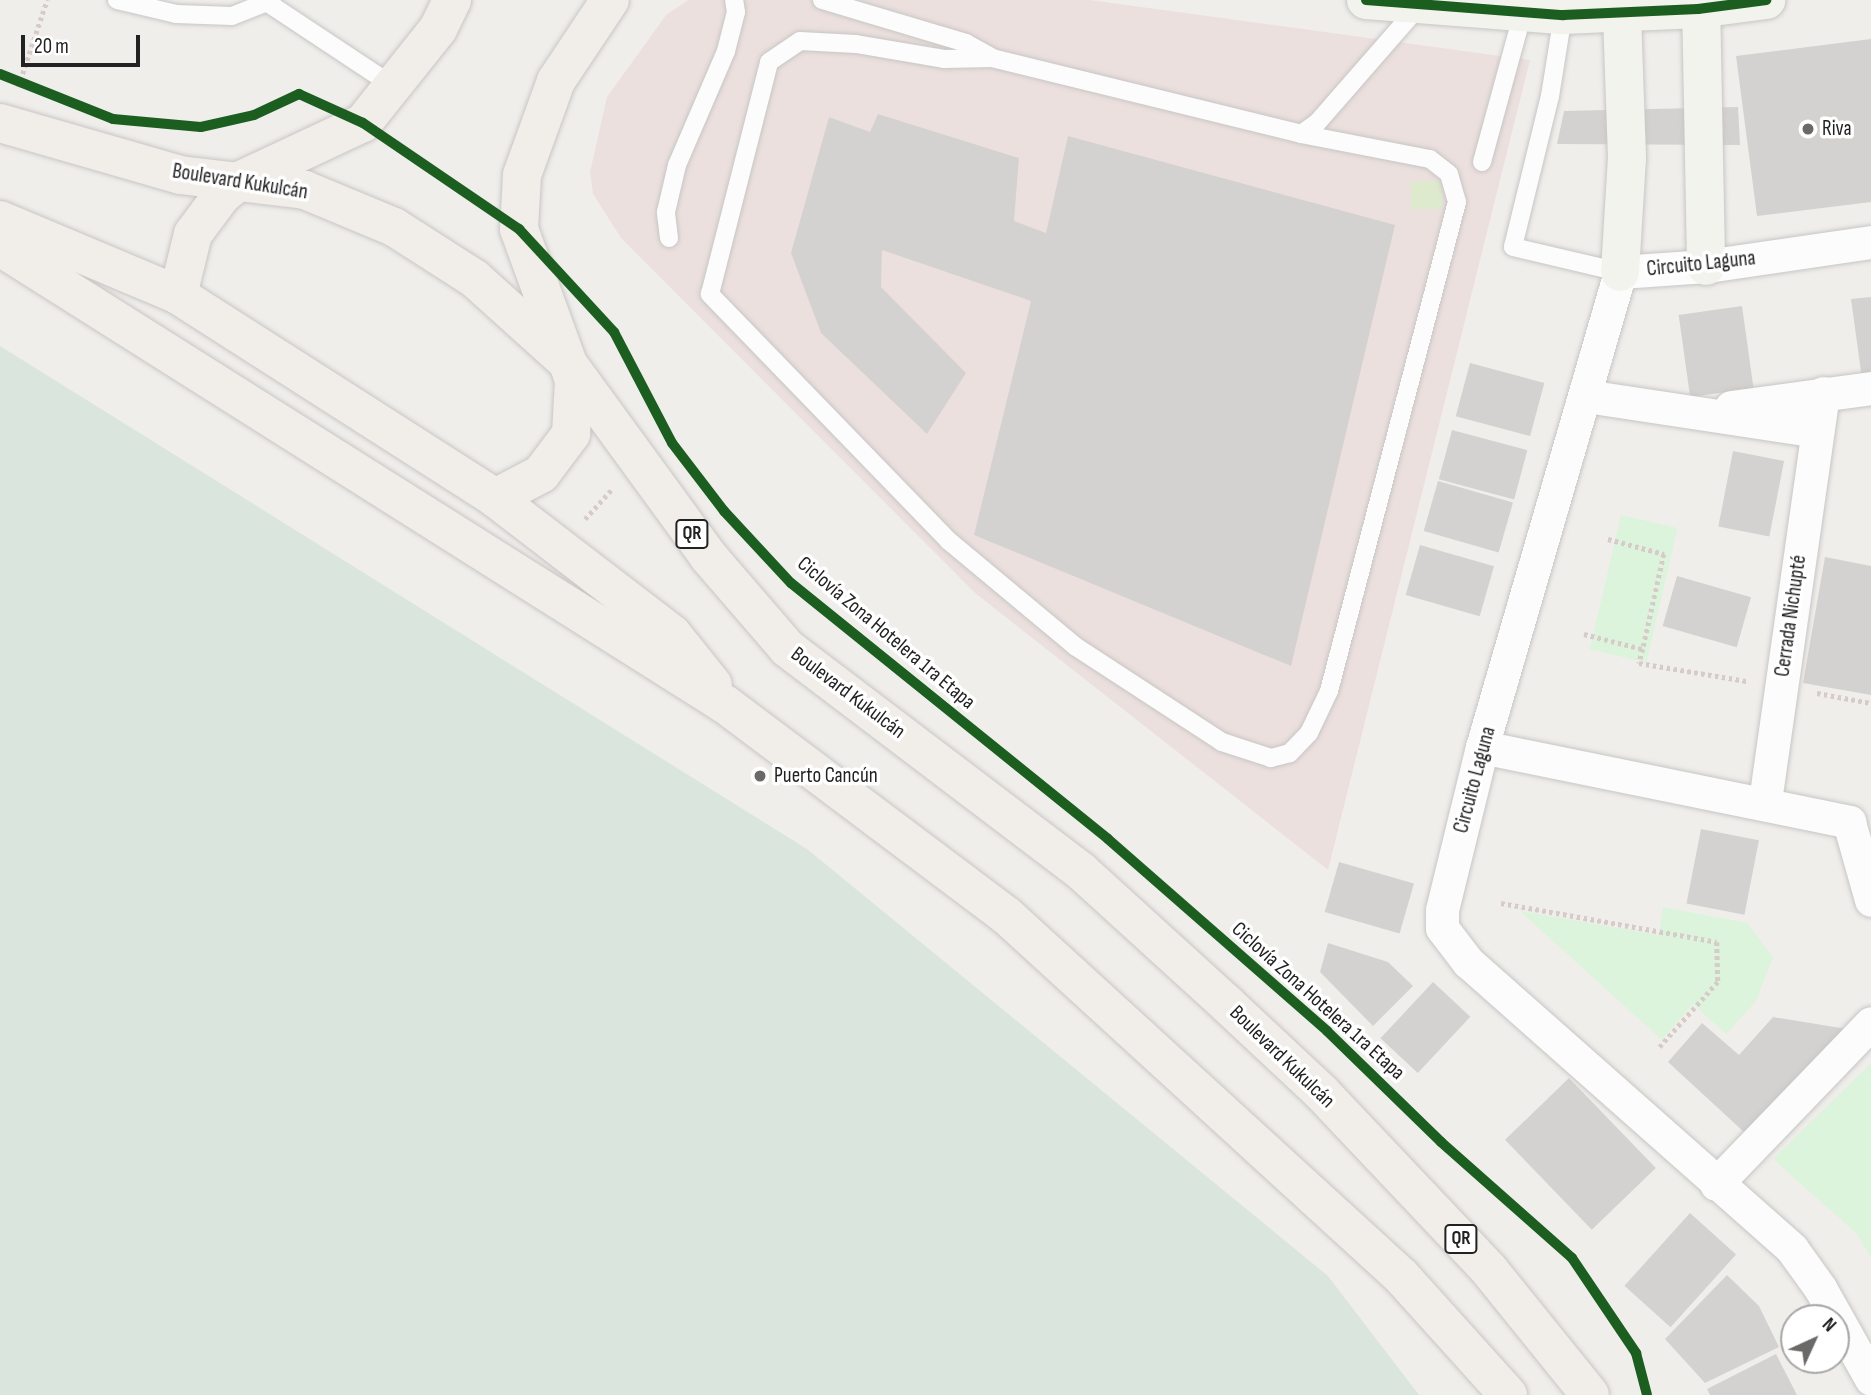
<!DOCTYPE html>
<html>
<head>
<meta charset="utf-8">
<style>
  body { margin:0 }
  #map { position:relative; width:1871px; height:1395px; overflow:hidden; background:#f0eeeb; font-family:"Sofia Sans Condensed",sans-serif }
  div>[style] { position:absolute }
  .commercial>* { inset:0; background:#ece0de }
  .grass>* { inset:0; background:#ddeacd; transform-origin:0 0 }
  .wetland>* { inset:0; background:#dae5de }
  .park>* { inset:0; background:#dcf3dc; transform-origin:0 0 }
  .building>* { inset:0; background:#d4d2d0; transform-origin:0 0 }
  .path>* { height:4.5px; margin-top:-2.25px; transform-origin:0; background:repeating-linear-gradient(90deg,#d7cbc9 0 3.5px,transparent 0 7px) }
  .roads { filter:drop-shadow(0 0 2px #c7c6c5) drop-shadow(0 0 2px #c7c6c5) }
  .lane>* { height:18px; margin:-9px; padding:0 9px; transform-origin:9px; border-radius:9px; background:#fdfcfc }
  .street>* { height:33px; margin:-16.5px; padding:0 16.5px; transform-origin:16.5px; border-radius:16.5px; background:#fdfcfc }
  .secondary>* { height:38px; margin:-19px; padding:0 19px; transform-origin:19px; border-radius:19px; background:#f3f3ed }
  .primary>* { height:38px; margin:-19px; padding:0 19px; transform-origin:19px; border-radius:19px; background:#f1ede8 }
  .cycleway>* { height:10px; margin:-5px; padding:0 5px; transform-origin:5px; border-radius:5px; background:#1b5e20 }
  .dots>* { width:19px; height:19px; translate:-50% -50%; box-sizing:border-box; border:4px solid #fff; border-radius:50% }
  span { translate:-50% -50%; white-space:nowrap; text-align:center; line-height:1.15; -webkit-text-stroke:7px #fff; paint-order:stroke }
  .shield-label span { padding:2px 5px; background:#fff; border:2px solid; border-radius:5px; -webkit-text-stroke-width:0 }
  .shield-label { font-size:19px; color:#222; font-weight:700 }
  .poi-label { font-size:21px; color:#222 }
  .left { translate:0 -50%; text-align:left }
  .street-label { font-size:21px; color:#222 }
  .north { position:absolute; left:1780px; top:1304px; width:70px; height:70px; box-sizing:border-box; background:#fff; border:2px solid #a7a7a7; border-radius:50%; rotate:45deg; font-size:19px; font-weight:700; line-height:28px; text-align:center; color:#222 }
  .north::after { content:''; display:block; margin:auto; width:24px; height:32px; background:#6a6968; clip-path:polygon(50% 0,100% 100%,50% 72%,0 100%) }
  .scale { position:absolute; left:21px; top:35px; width:119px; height:32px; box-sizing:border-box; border:4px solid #222; border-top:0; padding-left:9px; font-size:21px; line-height:24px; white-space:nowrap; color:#222; -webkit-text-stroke:5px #fff; paint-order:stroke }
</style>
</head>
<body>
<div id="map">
  <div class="commercial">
    <i style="clip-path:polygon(688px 0,1090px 0,1530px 60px,1328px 870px,975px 593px,621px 238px,593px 194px,590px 172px,607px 97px,666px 15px)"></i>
  </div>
  <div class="grass">
    <i style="left:1411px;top:181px;width:31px;height:28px"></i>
  </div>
  <div class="wetland">
    <i style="clip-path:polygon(0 346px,807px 849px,1328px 1276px,1419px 1395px,0 1395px)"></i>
  </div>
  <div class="park">
    <i style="left:1621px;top:515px;width:58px;height:138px;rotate:13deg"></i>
    <i style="clip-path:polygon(1663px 907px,1747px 923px,1773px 957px,1756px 1001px,1726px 1034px,1693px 1004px,1662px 1040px,1520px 911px,1659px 935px)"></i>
    <i style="clip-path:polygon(1871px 1063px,1871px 1258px,1857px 1234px,1773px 1159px)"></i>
  </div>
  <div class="building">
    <i style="clip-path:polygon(1871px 39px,1871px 202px,1757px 216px,1736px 56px)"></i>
    <i style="clip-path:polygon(1738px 107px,1740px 145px,1557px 144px,1564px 111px)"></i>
    <i style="clip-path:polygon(878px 114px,1019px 158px,1014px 221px,1046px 233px,1068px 136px,1395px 225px,1291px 666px,974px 535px,1031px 301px,882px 250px,881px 287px,966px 373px,927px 434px,821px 333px,791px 253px,829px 117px,870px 132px)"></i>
    <i style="clip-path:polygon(1871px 297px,1871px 378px,1862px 379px,1851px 299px)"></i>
    <i style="left:1742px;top:306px;width:83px;height:64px;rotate:82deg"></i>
    <i style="left:1470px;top:363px;width:77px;height:55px;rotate:15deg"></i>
    <i style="left:1452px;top:430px;width:78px;height:51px;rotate:15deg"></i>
    <i style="left:1733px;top:451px;width:52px;height:77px;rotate:11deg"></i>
    <i style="left:1438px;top:481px;width:78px;height:52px;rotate:16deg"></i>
    <i style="left:1420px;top:545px;width:77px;height:52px;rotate:16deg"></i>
    <i style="clip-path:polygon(1825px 557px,1871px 566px,1871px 695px,1803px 683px)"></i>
    <i style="left:1677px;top:576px;width:77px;height:52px;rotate:16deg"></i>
    <i style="left:1701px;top:829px;width:59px;height:76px;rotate:11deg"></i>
    <i style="left:1339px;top:862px;width:78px;height:52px;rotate:16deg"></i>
    <i style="clip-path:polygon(1328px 943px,1388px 962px,1413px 986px,1373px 1026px,1320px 972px)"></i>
    <i style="left:1433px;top:982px;width:51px;height:77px;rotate:43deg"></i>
    <i style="clip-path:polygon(1773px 1017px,1847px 1029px,1745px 1133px,1668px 1062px,1702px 1023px,1739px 1055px)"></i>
    <i style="left:1569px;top:1078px;width:125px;height:89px;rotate:46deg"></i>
    <i style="left:1690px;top:1213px;width:62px;height:98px;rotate:42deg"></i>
    <i style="clip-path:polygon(1727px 1275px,1759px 1306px,1779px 1347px,1705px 1383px,1665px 1339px)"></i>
    <i style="clip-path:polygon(1776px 1354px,1797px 1395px,1710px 1395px,1707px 1389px)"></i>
  </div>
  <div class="path">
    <i style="left:18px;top:87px;width:92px;rotate:-71.6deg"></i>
    <i style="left:585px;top:519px;width:40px;rotate:-48deg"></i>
    <i style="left:1608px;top:539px;width:58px;rotate:15deg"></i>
    <i style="left:1664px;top:554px;width:97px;rotate:102.5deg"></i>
    <i style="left:1584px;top:634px;width:61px;rotate:14.3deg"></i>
    <i style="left:1643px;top:649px;width:15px;rotate:106deg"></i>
    <i style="left:1639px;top:663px;width:109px;rotate:9.5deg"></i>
    <i style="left:1817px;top:693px;width:55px;rotate:10.5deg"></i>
    <i style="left:1501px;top:903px;width:219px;rotate:10.2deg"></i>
    <i style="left:1717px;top:942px;width:40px;rotate:88.6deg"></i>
    <i style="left:1718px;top:982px;width:89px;rotate:131.8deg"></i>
  </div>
  <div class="roads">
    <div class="lane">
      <i style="left:117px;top:0;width:61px;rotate:13.3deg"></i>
      <i style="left:176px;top:14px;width:56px;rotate:2deg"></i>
      <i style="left:232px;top:16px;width:43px;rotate:-21.8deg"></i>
      <i style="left:822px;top:0;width:150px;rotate:16.6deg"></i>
      <i style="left:966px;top:43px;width:29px;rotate:29deg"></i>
      <i style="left:268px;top:3px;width:152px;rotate:33.5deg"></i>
      <i style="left:1563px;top:15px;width:82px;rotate:99.1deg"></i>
      <i style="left:1550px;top:96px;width:155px;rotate:103.8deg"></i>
      <i style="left:1513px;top:247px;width:110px;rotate:13.2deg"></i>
      <i style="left:1301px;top:134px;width:131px;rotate:11deg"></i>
      <i style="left:1430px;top:159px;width:24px;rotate:38deg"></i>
      <i style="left:1449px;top:174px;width:29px;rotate:74deg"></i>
      <i style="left:1457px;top:202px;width:505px;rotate:104.67deg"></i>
      <i style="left:1329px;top:691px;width:47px;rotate:115.5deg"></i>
      <i style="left:1309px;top:733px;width:28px;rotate:134deg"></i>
      <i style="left:1290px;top:753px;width:20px;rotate:165deg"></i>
      <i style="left:1271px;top:758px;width:52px;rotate:-161.9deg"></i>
      <i style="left:1222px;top:742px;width:176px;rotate:-146.9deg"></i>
      <i style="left:1075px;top:646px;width:164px;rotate:-140.2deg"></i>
      <i style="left:949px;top:541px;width:344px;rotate:-134.1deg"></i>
      <i style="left:710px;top:294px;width:239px;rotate:-75.7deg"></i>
      <i style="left:769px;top:62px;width:37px;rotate:-34deg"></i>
      <i style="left:800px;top:41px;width:56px;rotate:3.1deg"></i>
      <i style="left:856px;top:44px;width:89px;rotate:9.7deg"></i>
      <i style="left:944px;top:59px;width:48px;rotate:-1.2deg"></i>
      <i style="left:992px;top:58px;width:318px;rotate:13.8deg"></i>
      <i style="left:1301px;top:134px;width:19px;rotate:-35deg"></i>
      <i style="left:1317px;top:123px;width:155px;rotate:-48.9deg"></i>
      <i style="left:1482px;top:162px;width:156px;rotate:-74.7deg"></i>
      <i style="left:669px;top:238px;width:26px;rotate:-97deg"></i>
      <i style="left:666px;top:212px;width:48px;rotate:-76.8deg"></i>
      <i style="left:677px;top:165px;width:124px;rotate:-66.7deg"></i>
      <i style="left:726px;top:51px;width:40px;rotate:-75.6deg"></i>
      <i style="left:736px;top:12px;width:12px;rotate:-99deg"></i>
    </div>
    <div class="street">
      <i style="left:1871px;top:242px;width:167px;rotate:171.7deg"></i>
      <i style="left:1706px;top:266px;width:86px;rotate:176deg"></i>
      <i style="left:1620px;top:272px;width:495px;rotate:106.2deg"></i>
      <i style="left:1482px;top:747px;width:168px;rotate:103.8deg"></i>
      <i style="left:1442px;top:910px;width:18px;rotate:90deg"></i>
      <i style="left:1442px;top:928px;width:43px;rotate:52.6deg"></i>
      <i style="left:1468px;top:962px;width:433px;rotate:41.5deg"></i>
      <i style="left:1792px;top:1249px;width:48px;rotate:54.3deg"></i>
      <i style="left:1820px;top:1288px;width:104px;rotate:60.7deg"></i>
      <i style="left:1586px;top:396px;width:234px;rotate:8.6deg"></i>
      <i style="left:1731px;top:407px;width:141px;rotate:-7.7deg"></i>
      <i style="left:1482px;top:747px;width:375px;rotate:11.5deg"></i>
      <i style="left:1849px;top:822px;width:81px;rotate:74.2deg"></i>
      <i style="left:1765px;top:801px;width:412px;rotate:-81.9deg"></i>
      <i style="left:1716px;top:1184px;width:223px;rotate:-46.1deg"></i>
    </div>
    <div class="secondary">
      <i style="left:1366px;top:0;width:198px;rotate:4.4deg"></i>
      <i style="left:1563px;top:15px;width:135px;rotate:-2.5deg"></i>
      <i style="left:1698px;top:9px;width:69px;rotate:-7.5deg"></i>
      <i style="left:1701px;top:0;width:266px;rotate:88.9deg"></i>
      <i style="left:1620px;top:272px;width:114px;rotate:-86.5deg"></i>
      <i style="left:1627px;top:158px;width:146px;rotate:-92deg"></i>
    </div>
    <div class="primary">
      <i style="left:0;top:123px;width:187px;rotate:16.1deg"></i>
      <i style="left:180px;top:175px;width:126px;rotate:6.8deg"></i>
      <i style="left:305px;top:190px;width:96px;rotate:22.6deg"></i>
      <i style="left:394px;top:227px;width:96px;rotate:32.7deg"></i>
      <i style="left:475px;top:279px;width:122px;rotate:42deg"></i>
      <i style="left:566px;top:361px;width:241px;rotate:53.9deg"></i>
      <i style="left:708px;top:556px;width:121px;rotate:49.3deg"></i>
      <i style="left:787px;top:648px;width:370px;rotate:37.2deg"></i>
      <i style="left:1082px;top:872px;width:196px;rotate:42.3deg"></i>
      <i style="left:1227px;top:1004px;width:129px;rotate:43.1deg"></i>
      <i style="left:1321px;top:1092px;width:246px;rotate:46.6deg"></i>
      <i style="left:1490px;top:1271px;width:159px;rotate:51.1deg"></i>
      <i style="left:0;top:220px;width:193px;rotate:22.8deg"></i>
      <i style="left:178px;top:295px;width:376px;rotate:32.6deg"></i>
      <i style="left:495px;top:498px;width:223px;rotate:37.5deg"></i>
      <i style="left:672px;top:634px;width:65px;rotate:51.2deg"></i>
      <i style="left:0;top:247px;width:858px;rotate:32.25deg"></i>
      <i style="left:726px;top:705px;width:351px;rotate:36.9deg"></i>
      <i style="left:1007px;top:916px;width:534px;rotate:42.42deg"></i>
      <i style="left:1401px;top:1276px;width:160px;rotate:48deg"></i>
      <i style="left:178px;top:295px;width:63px;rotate:-76.2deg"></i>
      <i style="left:193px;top:234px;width:49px;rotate:-53.4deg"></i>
      <i style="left:222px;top:195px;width:22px;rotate:-39deg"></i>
      <i style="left:239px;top:181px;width:137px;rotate:-25.1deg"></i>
      <i style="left:363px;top:123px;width:120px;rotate:-51.4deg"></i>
      <i style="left:438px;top:29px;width:32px;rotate:-64deg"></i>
      <i style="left:495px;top:498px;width:52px;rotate:-27.6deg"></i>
      <i style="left:541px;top:474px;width:50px;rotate:-53.1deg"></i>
      <i style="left:571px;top:434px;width:54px;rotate:-86.8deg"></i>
      <i style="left:574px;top:380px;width:161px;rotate:-110deg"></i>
      <i style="left:519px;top:229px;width:54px;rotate:-86.8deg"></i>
      <i style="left:522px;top:175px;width:100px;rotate:-70.1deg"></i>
      <i style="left:556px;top:81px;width:97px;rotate:-56.3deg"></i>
    </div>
  </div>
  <div class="cycleway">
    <i style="left:1366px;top:0;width:198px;rotate:4.4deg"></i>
    <i style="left:1563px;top:15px;width:135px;rotate:-2.5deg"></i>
    <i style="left:1698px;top:9px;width:69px;rotate:-7.5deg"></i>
    <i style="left:0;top:74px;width:122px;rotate:21.7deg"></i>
    <i style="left:113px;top:119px;width:88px;rotate:5.2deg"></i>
    <i style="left:201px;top:127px;width:54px;rotate:-12.8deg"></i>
    <i style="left:254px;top:115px;width:50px;rotate:-25deg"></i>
    <i style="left:299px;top:94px;width:70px;rotate:24.4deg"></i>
    <i style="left:363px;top:123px;width:189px;rotate:34.2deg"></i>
    <i style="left:519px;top:229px;width:140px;rotate:47.3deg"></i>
    <i style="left:614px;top:332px;width:125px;rotate:62.4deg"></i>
    <i style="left:672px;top:443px;width:86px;rotate:52.6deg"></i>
    <i style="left:724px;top:511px;width:98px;rotate:47.1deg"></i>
    <i style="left:791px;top:583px;width:407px;rotate:38.9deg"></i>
    <i style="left:1108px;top:839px;width:291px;rotate:41.2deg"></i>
    <i style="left:1327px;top:1031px;width:159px;rotate:44.2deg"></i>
    <i style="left:1441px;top:1142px;width:175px;rotate:41.5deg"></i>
    <i style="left:1572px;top:1258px;width:115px;rotate:56deg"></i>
    <i style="left:1636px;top:1353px;width:43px;rotate:75.3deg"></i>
  </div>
  <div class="dots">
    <i style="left:1808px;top:129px;background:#6a6968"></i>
    <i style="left:760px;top:776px;background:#6a6968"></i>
  </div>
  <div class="shield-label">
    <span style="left:692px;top:534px">QR</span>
    <span style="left:1461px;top:1239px">QR</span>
  </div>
  <div class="poi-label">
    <span class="left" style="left:1822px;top:129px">Riva</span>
    <span class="left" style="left:774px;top:776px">Puerto Cancún</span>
  </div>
  <div class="street-label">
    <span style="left:240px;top:182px;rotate:9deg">Boulevard Kukulcán</span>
    <span style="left:1701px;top:264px;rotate:-6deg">Circuito Laguna</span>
    <span style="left:1791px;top:616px;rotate:-82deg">Cerrada Nichupté</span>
    <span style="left:886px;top:633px;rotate:40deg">Ciclovía Zona Hotelera 1ra Etapa</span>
    <span style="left:848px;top:693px;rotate:37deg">Boulevard Kukulcán</span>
    <span style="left:1475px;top:780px;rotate:-75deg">Circuito Laguna</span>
    <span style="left:1318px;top:1001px;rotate:42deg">Ciclovía Zona Hotelera 1ra Etapa</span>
    <span style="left:1282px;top:1057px;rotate:44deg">Boulevard Kukulcán</span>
  </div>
  <div class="north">N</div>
  <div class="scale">20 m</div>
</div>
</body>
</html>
